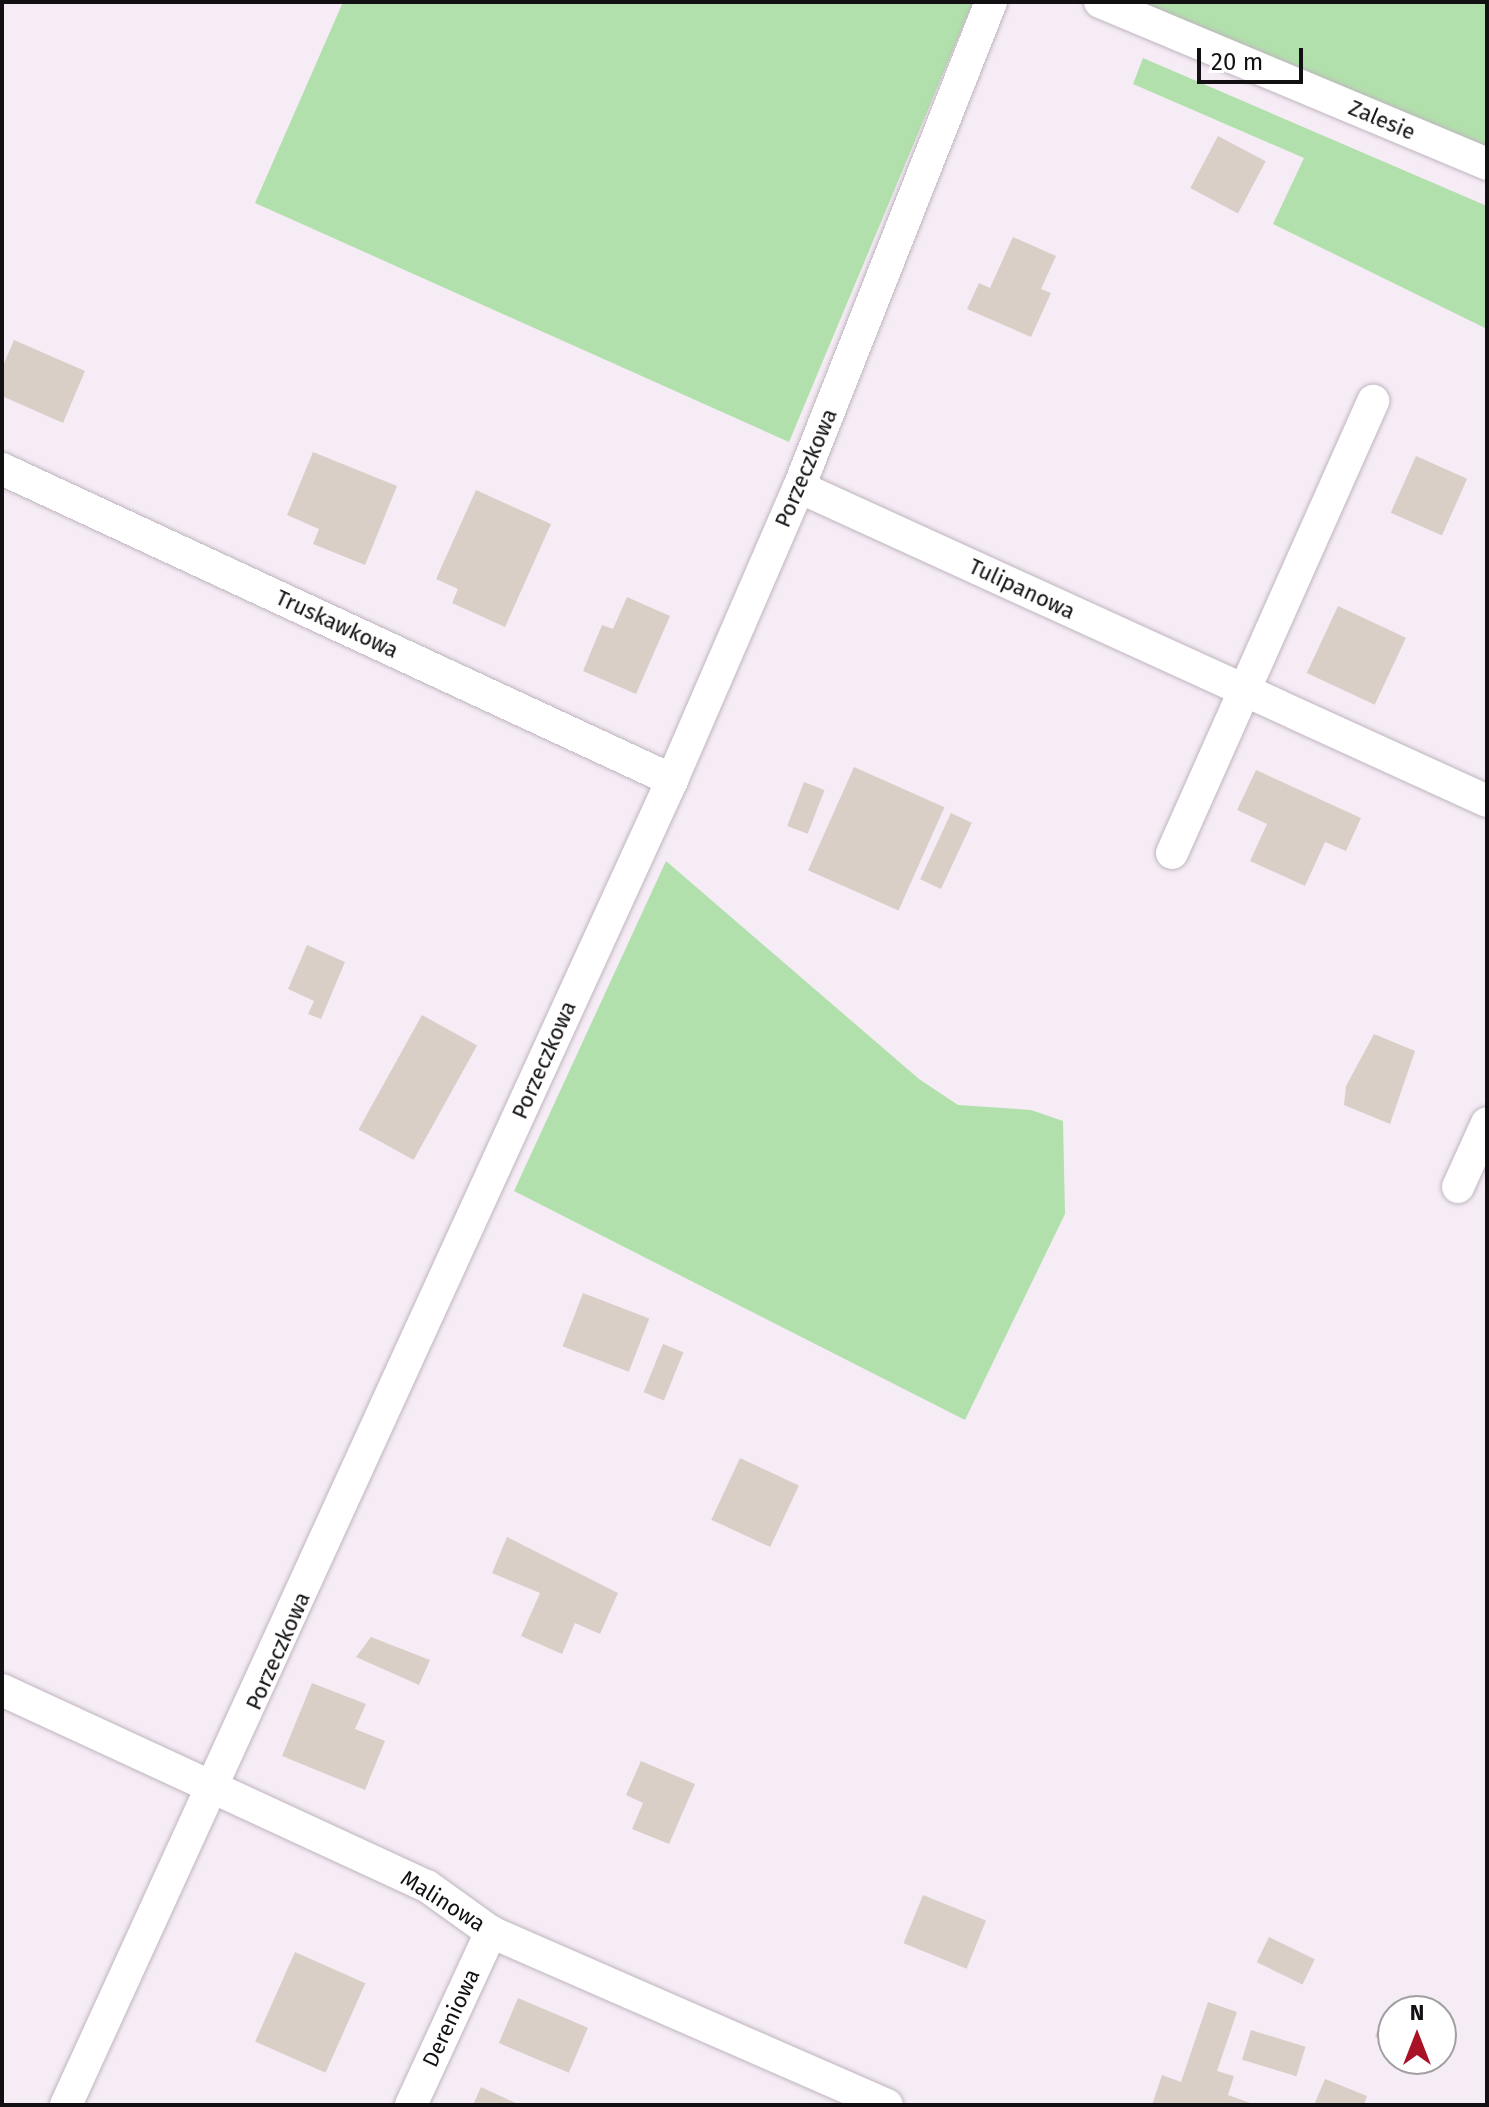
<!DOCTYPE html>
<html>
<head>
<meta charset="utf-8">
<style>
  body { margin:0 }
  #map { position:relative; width:1489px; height:2107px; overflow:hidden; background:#f6ecf6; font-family:"Fira Sans",sans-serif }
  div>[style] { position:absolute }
  .green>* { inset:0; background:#b2e0ac }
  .building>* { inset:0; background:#dacfc7; transform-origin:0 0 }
  .roads { filter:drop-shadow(0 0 2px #beb5be) drop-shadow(0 0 2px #beb5be) }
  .street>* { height:32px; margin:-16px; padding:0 16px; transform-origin:16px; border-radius:16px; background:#fff }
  span { translate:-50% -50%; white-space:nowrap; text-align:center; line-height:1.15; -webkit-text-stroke:6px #fff; paint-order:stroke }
  .street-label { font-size:22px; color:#131013 }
  .frame { position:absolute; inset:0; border:4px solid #131013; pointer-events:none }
  .north { position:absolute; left:1377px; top:1995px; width:80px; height:80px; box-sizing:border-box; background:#fff; border:2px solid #a19fa1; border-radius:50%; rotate:0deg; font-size:22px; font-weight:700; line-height:32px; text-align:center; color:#131013 }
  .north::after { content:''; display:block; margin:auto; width:28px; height:36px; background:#a81126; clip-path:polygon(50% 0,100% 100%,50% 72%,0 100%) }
  .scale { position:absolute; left:1197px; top:48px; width:106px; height:36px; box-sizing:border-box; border:4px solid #131013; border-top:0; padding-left:10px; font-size:24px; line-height:28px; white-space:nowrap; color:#131013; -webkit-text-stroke:6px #fff; paint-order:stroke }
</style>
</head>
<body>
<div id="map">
  <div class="green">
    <i style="clip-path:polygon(343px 2px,973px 2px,789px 442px,255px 203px)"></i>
    <i style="clip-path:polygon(1100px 2px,1487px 2px,1487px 164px)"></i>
    <i style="clip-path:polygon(1143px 58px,1487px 206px,1487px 329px,1273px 224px,1304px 158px,1133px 84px)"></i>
    <i style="clip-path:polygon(666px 861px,919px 1079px,958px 1105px,1031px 1110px,1063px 1121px,1065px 1214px,965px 1420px,514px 1191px)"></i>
  </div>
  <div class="building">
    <i style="left:1218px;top:136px;width:54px;height:59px;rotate:28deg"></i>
    <i style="clip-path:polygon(1013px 237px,1056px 256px,1041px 289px,1051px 293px,1031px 337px,967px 309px,979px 283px,990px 288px)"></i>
    <i style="clip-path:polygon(14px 340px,85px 371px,63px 423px,2px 396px,2px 368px)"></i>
    <i style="clip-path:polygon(313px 452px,397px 486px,365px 565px,313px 544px,319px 529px,287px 515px)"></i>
    <i style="left:1416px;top:456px;width:56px;height:62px;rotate:24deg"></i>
    <i style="clip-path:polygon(476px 490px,551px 524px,505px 627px,452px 603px,458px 589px,436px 579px)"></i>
    <i style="clip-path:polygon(627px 597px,670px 616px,636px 694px,583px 671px,602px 625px,613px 629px)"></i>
    <i style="left:1338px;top:606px;width:75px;height:74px;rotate:25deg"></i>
    <i style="left:854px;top:767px;width:99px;height:113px;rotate:24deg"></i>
    <i style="clip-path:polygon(1256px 770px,1361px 818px,1346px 851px,1325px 842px,1305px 886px,1250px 861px,1267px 824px,1237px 810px)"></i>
    <i style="left:804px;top:782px;width:22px;height:47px;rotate:21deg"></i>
    <i style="left:951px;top:813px;width:23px;height:73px;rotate:25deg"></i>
    <i style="clip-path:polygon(307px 945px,345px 962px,321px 1019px,308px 1014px,314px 1001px,288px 989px)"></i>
    <i style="left:422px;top:1015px;width:63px;height:131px;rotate:29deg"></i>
    <i style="clip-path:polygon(1374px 1034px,1415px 1051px,1390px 1124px,1344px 1105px,1346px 1086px)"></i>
    <i style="left:583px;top:1293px;width:71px;height:57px;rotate:21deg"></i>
    <i style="left:663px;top:1344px;width:22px;height:52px;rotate:22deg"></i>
    <i style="left:740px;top:1458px;width:65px;height:68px;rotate:25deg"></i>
    <i style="clip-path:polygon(507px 1537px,618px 1593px,600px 1634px,575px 1623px,562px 1654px,521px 1636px,540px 1593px,492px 1573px)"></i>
    <i style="clip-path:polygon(371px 1637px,430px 1660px,419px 1685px,356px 1657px)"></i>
    <i style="clip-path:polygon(312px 1683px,366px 1704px,355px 1729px,385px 1741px,365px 1790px,282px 1756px)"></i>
    <i style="clip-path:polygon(641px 1761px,695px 1784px,669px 1844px,632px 1829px,643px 1803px,626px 1795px)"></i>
    <i style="left:923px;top:1895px;width:68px;height:52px;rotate:22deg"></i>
    <i style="left:1269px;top:1937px;width:51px;height:28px;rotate:26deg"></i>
    <i style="left:295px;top:1952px;width:77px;height:98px;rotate:24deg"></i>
    <i style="left:518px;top:1998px;width:76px;height:49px;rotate:23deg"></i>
    <i style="clip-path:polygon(1208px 2002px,1237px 2012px,1217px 2071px,1234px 2076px,1228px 2095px,1256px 2105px,1152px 2105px,1162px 2075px,1181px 2082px)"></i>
    <i style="clip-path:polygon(1382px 2017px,1393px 2021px,1393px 2044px,1375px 2037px)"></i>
    <i style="left:1251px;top:2030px;width:57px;height:31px;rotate:17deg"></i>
    <i style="clip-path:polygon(1325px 2079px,1367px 2096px,1364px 2105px,1314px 2105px)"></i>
    <i style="clip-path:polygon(481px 2087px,520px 2105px,473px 2105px)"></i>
  </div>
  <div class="roads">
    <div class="street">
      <i style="left:1100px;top:2px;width:420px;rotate:22.7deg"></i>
      <i style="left:2px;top:469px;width:739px;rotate:24.9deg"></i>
      <i style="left:799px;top:487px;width:756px;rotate:24.53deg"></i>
      <i style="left:1172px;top:853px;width:495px;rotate:-66deg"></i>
      <i style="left:1458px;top:1187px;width:70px;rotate:-65.6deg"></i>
      <i style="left:2px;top:1690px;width:468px;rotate:24.8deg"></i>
      <i style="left:427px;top:1886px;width:79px;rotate:35.7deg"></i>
      <i style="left:491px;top:1932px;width:432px;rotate:23.6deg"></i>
      <i style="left:66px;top:2105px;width:1457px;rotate:-65.42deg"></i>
      <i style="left:672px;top:780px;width:319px;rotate:-66.6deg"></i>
      <i style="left:799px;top:487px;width:522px;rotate:-68.4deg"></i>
      <i style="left:411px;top:2105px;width:191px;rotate:-65.2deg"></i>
    </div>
  </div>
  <div class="street-label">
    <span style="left:1382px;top:120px;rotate:23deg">Zalesie</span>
    <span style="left:806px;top:468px;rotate:-67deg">Porzeczkowa</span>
    <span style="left:1022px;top:589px;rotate:25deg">Tulipanowa</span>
    <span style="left:337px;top:624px;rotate:25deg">Truskawkowa</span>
    <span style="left:544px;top:1060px;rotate:-66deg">Porzeczkowa</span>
    <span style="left:278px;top:1651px;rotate:-66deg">Porzeczkowa</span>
    <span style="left:443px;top:1901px;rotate:32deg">Malinowa</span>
    <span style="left:451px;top:2018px;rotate:-65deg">Dereniowa</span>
  </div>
  <div class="frame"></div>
  <div class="north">N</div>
  <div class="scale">20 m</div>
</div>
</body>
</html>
